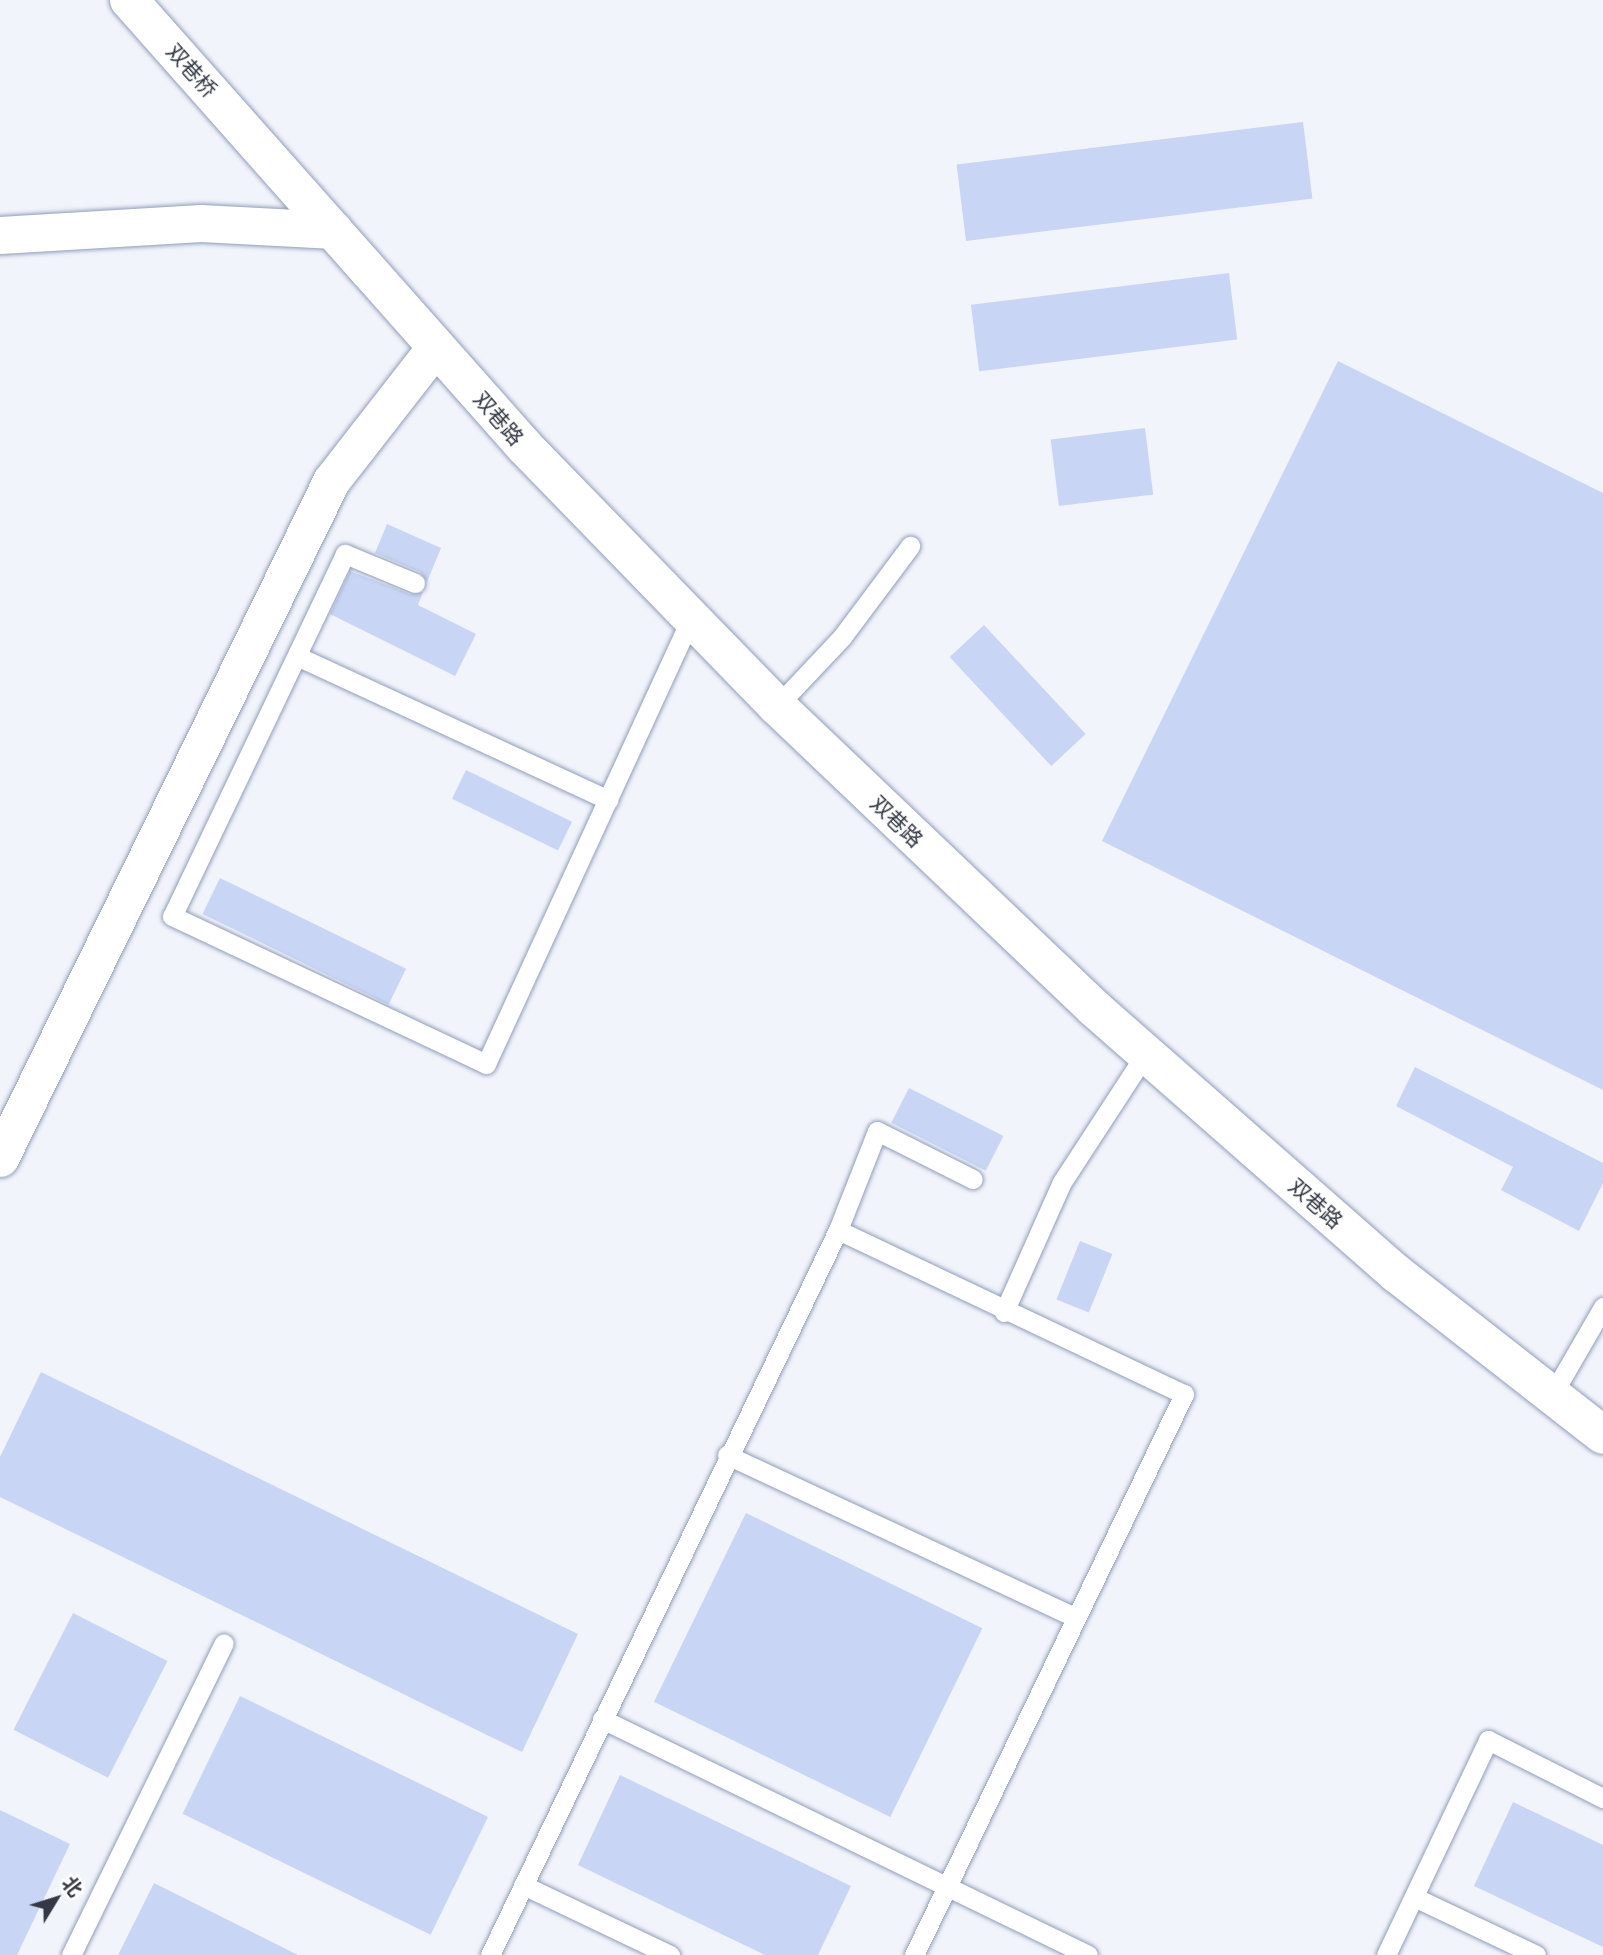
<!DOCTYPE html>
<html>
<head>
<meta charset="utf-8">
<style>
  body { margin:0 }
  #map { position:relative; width:1603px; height:1955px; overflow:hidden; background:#f1f4fb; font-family:Lato,"Noto Sans SC",sans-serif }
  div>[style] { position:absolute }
  .building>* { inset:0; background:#c9d5f4; transform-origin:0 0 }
  .roads { filter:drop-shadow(0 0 2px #919dba) drop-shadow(0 0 2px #919dba) }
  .service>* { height:19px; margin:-9.5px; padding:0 9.5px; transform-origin:9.5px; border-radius:9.5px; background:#fff }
  .minor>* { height:37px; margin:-18.5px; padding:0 18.5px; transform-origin:18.5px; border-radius:18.5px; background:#fff }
  .secondary>* { height:38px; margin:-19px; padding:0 19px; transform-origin:19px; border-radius:19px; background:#fff }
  span { translate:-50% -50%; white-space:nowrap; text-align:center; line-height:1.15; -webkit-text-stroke:7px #fff; paint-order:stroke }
  .street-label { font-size:21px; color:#343945 }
  .north { position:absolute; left:21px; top:1864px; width:70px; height:70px; -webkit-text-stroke:5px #fff; paint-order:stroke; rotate:52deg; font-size:19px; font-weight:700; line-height:28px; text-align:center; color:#343945 }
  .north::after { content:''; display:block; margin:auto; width:24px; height:32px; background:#343945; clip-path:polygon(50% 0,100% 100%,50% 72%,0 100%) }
</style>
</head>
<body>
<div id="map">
  <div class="building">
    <i style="left:1303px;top:122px;width:77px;height:349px;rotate:83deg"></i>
    <i style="left:1229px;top:273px;width:67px;height:260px;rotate:83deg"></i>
    <i style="clip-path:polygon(1338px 361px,1603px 493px,1603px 1090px,1102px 841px)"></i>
    <i style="left:1145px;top:428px;width:67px;height:95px;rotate:83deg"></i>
    <i style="clip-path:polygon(387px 524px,441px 548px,427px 582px,420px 572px,375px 553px)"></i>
    <i style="clip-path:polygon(350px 571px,410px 594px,423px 592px,418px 605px,476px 634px,455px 676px,330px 614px)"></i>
    <i style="left:984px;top:625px;width:149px;height:47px;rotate:47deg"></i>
    <i style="left:466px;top:770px;width:118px;height:32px;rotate:26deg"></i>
    <i style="left:220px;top:878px;width:207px;height:40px;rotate:26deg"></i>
    <i style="clip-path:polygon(1415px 1067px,1603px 1163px,1603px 1183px,1579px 1231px,1501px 1190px,1513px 1167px,1396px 1106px)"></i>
    <i style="left:909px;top:1088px;width:106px;height:39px;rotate:27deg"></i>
    <i style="left:1080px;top:1241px;width:35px;height:63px;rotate:22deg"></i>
    <i style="clip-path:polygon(41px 1372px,578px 1634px,522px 1752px,0 1497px,0 1457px)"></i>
    <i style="left:746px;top:1513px;width:263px;height:210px;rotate:26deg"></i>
    <i style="left:73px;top:1613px;width:106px;height:131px;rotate:27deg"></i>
    <i style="left:240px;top:1696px;width:276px;height:131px;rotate:26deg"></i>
    <i style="clip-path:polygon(620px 1775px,851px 1886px,818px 1955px,765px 1955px,578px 1865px)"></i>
    <i style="clip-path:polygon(1513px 1802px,1603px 1845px,1603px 1947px,1474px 1886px)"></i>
    <i style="clip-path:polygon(0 1810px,70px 1844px,17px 1955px,0 1955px)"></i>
    <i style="clip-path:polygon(154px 1883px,298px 1955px,118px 1955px)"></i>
  </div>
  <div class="roads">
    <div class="service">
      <i style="left:415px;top:583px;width:76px;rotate:-157.5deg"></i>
      <i style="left:345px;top:554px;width:401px;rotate:115.5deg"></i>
      <i style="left:172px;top:916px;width:347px;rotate:25.2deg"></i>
      <i style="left:486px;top:1064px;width:491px;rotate:-65.3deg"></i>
      <i style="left:297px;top:656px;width:343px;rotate:24.8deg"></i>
      <i style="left:777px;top:706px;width:95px;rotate:-46.7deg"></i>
      <i style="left:842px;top:637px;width:114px;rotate:-53.2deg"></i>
      <i style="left:838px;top:1230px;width:383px;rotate:25.4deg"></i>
      <i style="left:1184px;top:1394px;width:623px;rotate:115.7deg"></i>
      <i style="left:1004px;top:1312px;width:142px;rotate:-66deg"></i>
      <i style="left:1062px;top:1182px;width:154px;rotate:-56.9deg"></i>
      <i style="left:1552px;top:1395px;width:102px;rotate:-59.9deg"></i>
      <i style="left:727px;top:1455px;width:385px;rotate:25deg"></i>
      <i style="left:602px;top:1719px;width:540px;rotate:25.9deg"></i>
      <i style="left:523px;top:1885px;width:163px;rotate:25.5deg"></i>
      <i style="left:1414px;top:1897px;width:135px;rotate:25.4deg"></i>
      <i style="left:71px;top:1955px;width:347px;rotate:-63.9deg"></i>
      <i style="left:490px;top:1955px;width:804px;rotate:-64.36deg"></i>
      <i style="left:838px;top:1230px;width:106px;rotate:-68.5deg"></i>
      <i style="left:877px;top:1131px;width:107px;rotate:26.6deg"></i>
      <i style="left:1386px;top:1955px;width:238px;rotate:-64.6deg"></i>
      <i style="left:1488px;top:1740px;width:129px;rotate:26.8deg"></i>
    </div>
    <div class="minor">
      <i style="left:0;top:235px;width:201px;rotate:-3.4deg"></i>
      <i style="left:201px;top:223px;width:133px;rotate:3deg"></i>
      <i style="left:0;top:1158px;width:754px;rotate:-63.94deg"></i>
      <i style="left:331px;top:481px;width:171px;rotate:-52.1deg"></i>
    </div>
    <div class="secondary">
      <i style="left:129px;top:0;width:597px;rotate:48.46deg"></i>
      <i style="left:525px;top:447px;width:361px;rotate:45.8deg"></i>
      <i style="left:777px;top:706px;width:438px;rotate:43.6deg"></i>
      <i style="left:1094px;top:1008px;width:403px;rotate:41.3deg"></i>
      <i style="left:1397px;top:1274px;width:261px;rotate:38deg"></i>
    </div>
  </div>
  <div class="street-label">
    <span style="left:192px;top:70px;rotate:48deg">双巷桥</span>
    <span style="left:499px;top:418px;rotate:49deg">双巷路</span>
    <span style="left:897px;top:821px;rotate:44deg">双巷路</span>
    <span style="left:1316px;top:1203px;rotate:41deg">双巷路</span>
  </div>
  <div class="north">北</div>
</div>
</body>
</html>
